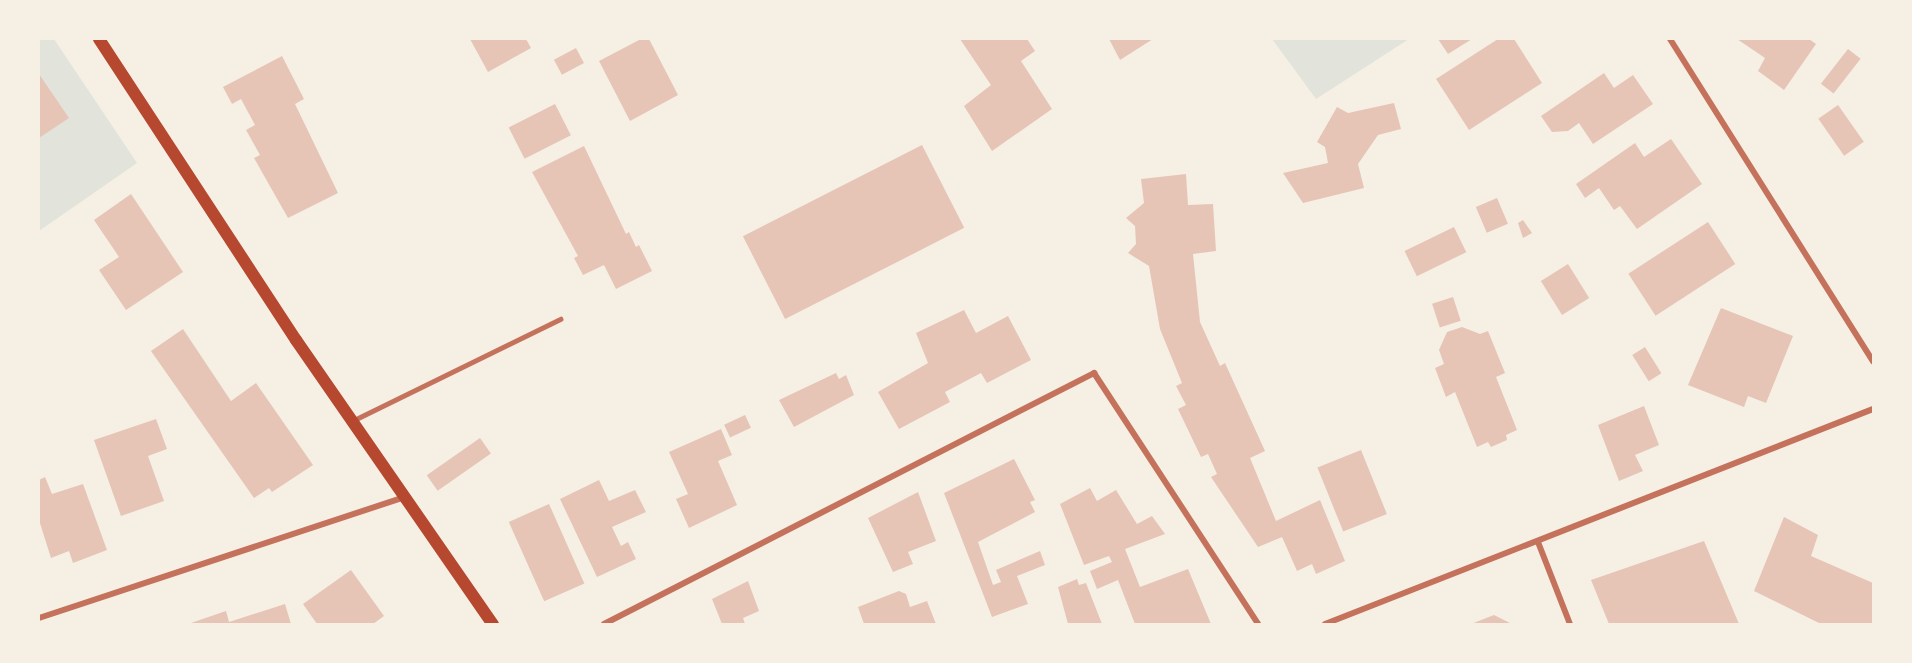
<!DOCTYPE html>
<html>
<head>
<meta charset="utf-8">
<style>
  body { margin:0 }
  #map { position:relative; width:1912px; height:663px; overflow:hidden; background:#f6efe4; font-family:Manrope,sans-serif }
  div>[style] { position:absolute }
  .green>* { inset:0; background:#e2e4dc }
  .building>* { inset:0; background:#e6c5b7; transform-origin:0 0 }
  .service>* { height:4.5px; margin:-2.25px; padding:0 2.25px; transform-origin:2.25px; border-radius:2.25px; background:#c5725c }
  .minor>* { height:6px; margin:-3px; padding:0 3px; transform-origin:3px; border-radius:3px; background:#c5725c }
  .secondary>* { height:12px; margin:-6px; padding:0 6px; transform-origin:6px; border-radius:6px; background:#b5482f }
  span { translate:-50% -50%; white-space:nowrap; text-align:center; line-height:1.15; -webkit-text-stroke:4.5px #f6efe4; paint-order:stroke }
  .frame { position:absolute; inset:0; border:40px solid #f6efe4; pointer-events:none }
</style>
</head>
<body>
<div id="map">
  <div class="green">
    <i style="clip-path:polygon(39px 39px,54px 39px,137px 163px,39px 231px)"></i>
    <i style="clip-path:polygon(1272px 39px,1409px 39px,1316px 99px)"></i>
  </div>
  <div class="building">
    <i style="clip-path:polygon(470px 39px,526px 39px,531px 48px,488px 72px)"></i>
    <i style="clip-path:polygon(641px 39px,649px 39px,678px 95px,630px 121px,599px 61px)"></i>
    <i style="clip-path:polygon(960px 39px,1027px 39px,1035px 51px,1021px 61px,1052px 109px,992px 151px,964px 106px,991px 85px)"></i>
    <i style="clip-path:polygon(1109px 39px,1153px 39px,1120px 60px)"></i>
    <i style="clip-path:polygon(1438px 39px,1472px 39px,1448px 54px)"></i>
    <i style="clip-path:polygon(1498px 39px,1514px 39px,1542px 83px,1469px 130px,1436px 79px)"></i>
    <i style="clip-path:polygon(1737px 39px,1809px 39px,1816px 44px,1784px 90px,1758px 71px,1765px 58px)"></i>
    <i style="left:576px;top:48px;width:17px;height:25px;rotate:62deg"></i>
    <i style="left:1848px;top:49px;width:16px;height:44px;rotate:38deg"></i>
    <i style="clip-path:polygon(282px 56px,304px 99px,295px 104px,338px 193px,288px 218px,254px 158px,260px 155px,246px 130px,255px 125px,241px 99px,232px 104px,223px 87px)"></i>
    <i style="clip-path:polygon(1604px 73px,1614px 88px,1633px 75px,1653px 104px,1593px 144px,1579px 123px,1568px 131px,1552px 132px,1541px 116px)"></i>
    <i style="clip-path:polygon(39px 74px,69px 118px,39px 138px)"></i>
    <i style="clip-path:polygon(1394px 103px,1401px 129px,1378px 135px,1358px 164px,1364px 188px,1303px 203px,1283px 173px,1328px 163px,1325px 147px,1317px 142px,1337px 107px,1348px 113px)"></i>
    <i style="left:555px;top:104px;width:35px;height:52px;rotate:63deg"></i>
    <i style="left:1838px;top:105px;width:45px;height:24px;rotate:55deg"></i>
    <i style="clip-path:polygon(1671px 139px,1702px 184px,1637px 229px,1620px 206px,1614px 210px,1599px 188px,1585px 198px,1576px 184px,1635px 143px,1644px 157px)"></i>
    <i style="left:922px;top:145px;width:93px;height:201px;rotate:63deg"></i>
    <i style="clip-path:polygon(584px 146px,626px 234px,629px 232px,636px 247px,639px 245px,652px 271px,616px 289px,604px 265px,583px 275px,574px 258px,578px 256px,532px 172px)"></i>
    <i style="clip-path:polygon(1186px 174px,1188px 205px,1213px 204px,1216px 251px,1193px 254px,1200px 322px,1220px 366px,1225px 363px,1265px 451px,1250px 458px,1276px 521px,1320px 500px,1345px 561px,1316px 574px,1312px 564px,1297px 571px,1282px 537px,1258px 547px,1211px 477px,1217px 474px,1208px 454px,1201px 457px,1178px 409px,1186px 405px,1176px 386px,1182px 383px,1160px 329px,1149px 266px,1128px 253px,1136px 244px,1135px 226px,1126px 218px,1144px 203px,1141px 179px)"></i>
    <i style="clip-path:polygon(131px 194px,183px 272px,126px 310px,99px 270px,119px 257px,94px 220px)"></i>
    <i style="left:1497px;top:198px;width:28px;height:23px;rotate:67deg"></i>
    <i style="clip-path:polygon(1523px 220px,1532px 233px,1523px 238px,1518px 223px)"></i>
    <i style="left:1708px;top:222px;width:50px;height:95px;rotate:57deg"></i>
    <i style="left:1454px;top:227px;width:28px;height:55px;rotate:64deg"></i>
    <i style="left:1568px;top:264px;width:40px;height:32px;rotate:58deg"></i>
    <i style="left:1453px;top:297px;width:25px;height:22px;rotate:72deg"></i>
    <i style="clip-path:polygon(1721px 308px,1793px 336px,1766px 403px,1748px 396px,1744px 407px,1688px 385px)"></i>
    <i style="clip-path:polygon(964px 310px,976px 333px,1008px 316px,1031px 360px,987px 383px,981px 373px,945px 392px,950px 402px,899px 429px,878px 392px,928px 363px,916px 333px)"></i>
    <i style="clip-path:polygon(1462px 327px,1480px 334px,1488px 331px,1505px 373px,1496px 377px,1517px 430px,1506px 435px,1507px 440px,1491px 447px,1488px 442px,1477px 447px,1455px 392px,1446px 397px,1435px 368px,1444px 364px,1439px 350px,1447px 332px)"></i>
    <i style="clip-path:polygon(183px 329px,231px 401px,256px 383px,313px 465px,272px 492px,269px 488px,254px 498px,151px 351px)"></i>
    <i style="left:1645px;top:347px;width:31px;height:15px;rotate:58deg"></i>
    <i style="clip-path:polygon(836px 373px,839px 379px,846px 375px,854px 395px,794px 427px,779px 400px)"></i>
    <i style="clip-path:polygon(1644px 406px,1659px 445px,1635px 455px,1643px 471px,1619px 481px,1598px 425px)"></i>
    <i style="left:745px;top:415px;width:14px;height:23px;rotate:65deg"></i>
    <i style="clip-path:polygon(156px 419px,167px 449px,148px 456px,164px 501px,121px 516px,94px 440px)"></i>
    <i style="clip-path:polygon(721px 429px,732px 455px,718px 461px,737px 505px,689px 528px,676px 499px,688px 494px,669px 452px)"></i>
    <i style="left:480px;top:438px;width:19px;height:65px;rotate:55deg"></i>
    <i style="left:1361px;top:450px;width:69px;height:47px;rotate:68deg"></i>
    <i style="clip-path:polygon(1014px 459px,1035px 500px,1030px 502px,1035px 512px,978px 542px,993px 585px,1001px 582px,996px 570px,1040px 551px,1045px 565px,1017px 576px,1028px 604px,992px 617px,944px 493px)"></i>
    <i style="clip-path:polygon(45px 477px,52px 494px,83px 484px,107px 550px,73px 563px,69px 551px,51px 558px,39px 520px,39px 480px)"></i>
    <i style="clip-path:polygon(599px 480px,609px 501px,635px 490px,646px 512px,612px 527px,621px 546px,628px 542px,636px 559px,597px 577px,560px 499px)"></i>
    <i style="clip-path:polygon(1090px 488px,1097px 501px,1116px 490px,1137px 524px,1152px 516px,1165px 534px,1125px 549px,1140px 587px,1188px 569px,1211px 624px,1135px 624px,1118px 580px,1097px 589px,1090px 571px,1112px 562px,1109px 556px,1084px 565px,1060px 504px)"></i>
    <i style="clip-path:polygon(918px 492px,936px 541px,908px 552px,913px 564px,893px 572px,868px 518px)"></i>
    <i style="left:549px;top:504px;width:87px;height:44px;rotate:66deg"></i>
    <i style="clip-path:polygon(1784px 517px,1818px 535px,1811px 556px,1873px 583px,1873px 624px,1821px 624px,1754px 591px)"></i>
    <i style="clip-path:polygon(1704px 541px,1739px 624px,1609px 624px,1591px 580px)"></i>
    <i style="clip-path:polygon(351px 570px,384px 616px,373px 624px,317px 624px,303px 604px)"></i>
    <i style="clip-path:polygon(1077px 579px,1079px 585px,1086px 583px,1102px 624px,1068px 624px,1058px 587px)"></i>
    <i style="clip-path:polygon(748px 581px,759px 611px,743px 618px,745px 624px,722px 624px,712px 599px)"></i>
    <i style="clip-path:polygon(899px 591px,906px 594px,910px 607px,927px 601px,936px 624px,864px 624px,858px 607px)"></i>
    <i style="clip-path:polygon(285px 604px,291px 624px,188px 624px,226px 611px,229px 622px)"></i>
    <i style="clip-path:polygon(1494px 615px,1512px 624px,1471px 624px)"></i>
  </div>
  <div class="service">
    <i style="left:352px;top:421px;width:232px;rotate:-26.1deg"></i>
  </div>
  <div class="minor">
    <i style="left:1670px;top:39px;width:381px;rotate:57.8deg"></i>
    <i style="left:1538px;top:542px;width:88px;rotate:68.7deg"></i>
    <i style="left:39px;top:618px;width:385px;rotate:-18.3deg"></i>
    <i style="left:604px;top:624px;width:551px;rotate:-27.12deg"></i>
    <i style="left:1094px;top:373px;width:300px;rotate:56.8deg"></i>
    <i style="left:1325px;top:624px;width:589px;rotate:-21.42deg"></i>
  </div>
  <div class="secondary">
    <i style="left:99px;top:39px;width:360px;rotate:56.8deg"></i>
    <i style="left:296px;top:340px;width:346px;rotate:55.3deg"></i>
  </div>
  <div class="frame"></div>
</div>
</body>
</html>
